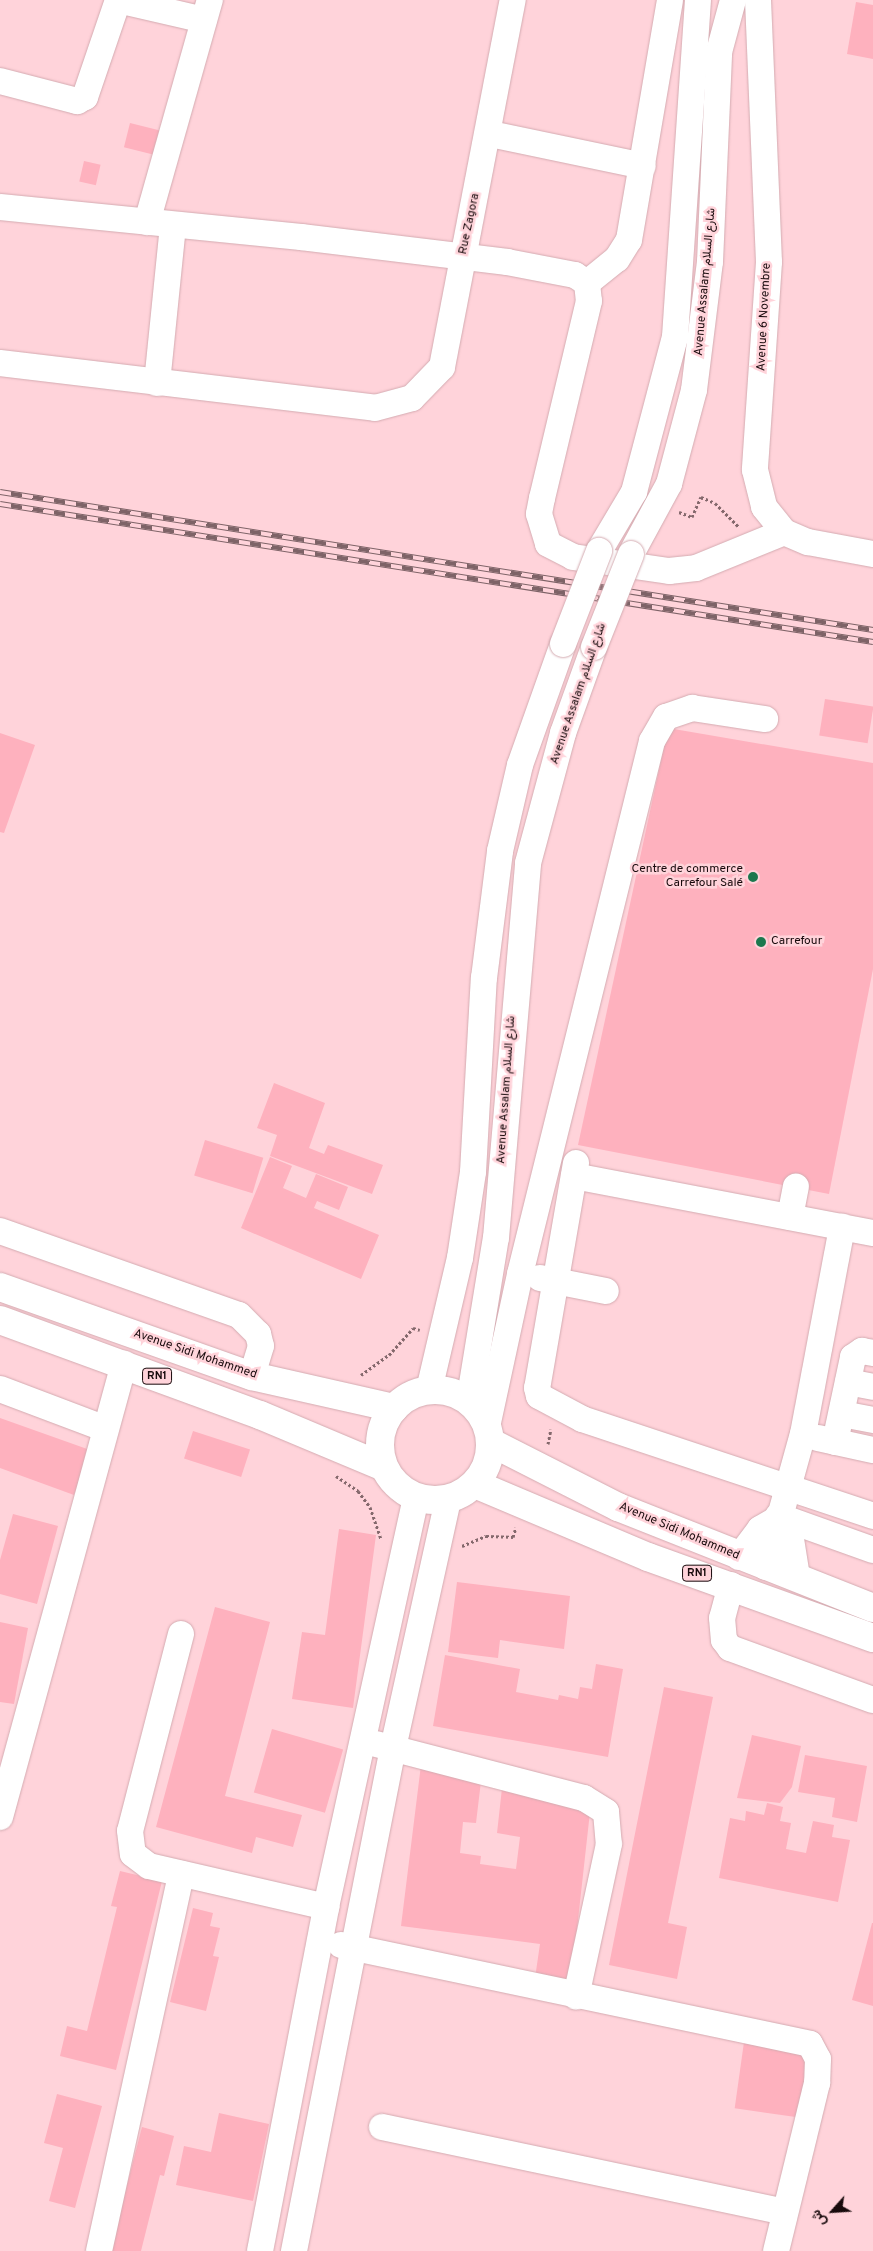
<!DOCTYPE html>
<html>
<head>
<meta charset="utf-8">
<style>
  body { margin:0 }
  #map { position:relative; width:873px; height:2251px; overflow:hidden; background:#ffd3da; font-family:Overpass,Vazirmatn,sans-serif }
  div>[style] { position:absolute }
  .building>* { inset:0; background:#feb1be; transform-origin:0 0 }
  .path>* { height:3px; margin-top:-1.5px; transform-origin:0; background:repeating-linear-gradient(90deg,#84686c 0 2.5px,transparent 0 5px) }
  .roads { filter:drop-shadow(0 0 1px #d4abb1) drop-shadow(0 0 1px #d4abb1) }
  .minor>* { height:26px; margin:-13px; padding:0 13px; transform-origin:13px; border-radius:13px; background:#fff }
  .major>* { height:28px; margin:-14px; padding:0 14px; transform-origin:14px; border-radius:14px; background:#fff }
  .major>.ring { margin:-14px; padding:0; box-sizing:content-box; background:none; border:28px solid #fff; border-radius:50% }
  .rail>* { height:5.5px; margin-top:-2.75px; transform-origin:0; background:repeating-linear-gradient(90deg,#ffd3da 0 11px,#7e6367 0 22px); box-sizing:border-box; border-block:1px solid #7e6367 }
  .bridges { filter:drop-shadow(0 0 1px #d4abb1) drop-shadow(0 0 1px #d4abb1) }
  .minor-bridge>* { height:26px; margin:-13px; padding:0 13px; transform-origin:13px; border-radius:13px; background:#fff }
  .dots>* { width:14px; height:14px; translate:-50% -50%; box-sizing:border-box; border:2px solid #ffd3da; border-radius:50% }
  span { translate:-50% -50%; white-space:nowrap; text-align:center; line-height:1.15; -webkit-text-stroke:5px #ffd3da; paint-order:stroke }
  .shield-label span { padding:1px 4px; background:#ffd3da; border:1px solid; border-radius:4px; -webkit-text-stroke-width:0 }
  .shield-label { font-size:11px; color:#180a0c; font-weight:700 }
  .street-label { font-size:12px; color:#180a0c }
  .poi-label { font-size:12px; color:#180a0c }
  .right { translate:-100% -50%; text-align:right }
  .left { translate:0 -50%; text-align:left }
  .north { position:absolute; left:808px; top:2186px; width:50px; height:50px; -webkit-text-stroke:4px #ffd3da; paint-order:stroke; rotate:244deg; font-size:14px; font-weight:700; line-height:20px; text-align:center; color:#180a0c }
  .north::after { content:''; display:block; margin:auto; width:18px; height:22px; background:#180a0c; clip-path:polygon(50% 0,100% 100%,50% 72%,0 100%) }
</style>
</head>
<body>
<div id="map">
  <div class="building">
    <i style="clip-path:polygon(856px 2px,873px 5px,873px 59px,847px 54px)"></i>
    <i style="left:130px;top:123px;width:34px;height:25px;rotate:14deg"></i>
    <i style="left:84px;top:161px;width:17px;height:21px;rotate:13deg"></i>
    <i style="left:825px;top:699px;width:49px;height:37px;rotate:9deg"></i>
    <i style="clip-path:polygon(668px 728px,873px 763px,873px 969px,829px 1194px,578px 1145px)"></i>
    <i style="clip-path:polygon(0 733px,35px 745px,4px 833px,0 832px)"></i>
    <i style="clip-path:polygon(274px 1083px,325px 1103px,309px 1148px,324px 1154px,328px 1145px,383px 1165px,372px 1194px,270px 1156px,277px 1135px,257px 1128px)"></i>
    <i style="left:205px;top:1140px;width:61px;height:37px;rotate:17deg"></i>
    <i style="clip-path:polygon(270px 1157px,292px 1166px,283px 1188px,306px 1198px,316px 1174px,348px 1187px,339px 1210px,317px 1201px,314px 1208px,379px 1235px,361px 1279px,241px 1228px)"></i>
    <i style="clip-path:polygon(0 1418px,90px 1450px,74px 1495px,0 1468px)"></i>
    <i style="left:193px;top:1431px;width:60px;height:29px;rotate:18deg"></i>
    <i style="clip-path:polygon(13px 1514px,58px 1526px,37px 1604px,0 1594px,0 1560px)"></i>
    <i style="clip-path:polygon(339px 1529px,376px 1535px,353px 1708px,292px 1699px,302px 1632px,325px 1635px)"></i>
    <i style="clip-path:polygon(457px 1582px,570px 1596px,564px 1649px,500px 1640px,498px 1658px,448px 1652px)"></i>
    <i style="clip-path:polygon(215px 1607px,270px 1622px,225px 1796px,302px 1815px,293px 1847px,256px 1837px,252px 1853px,156px 1827px)"></i>
    <i style="clip-path:polygon(0 1622px,28px 1628px,14px 1704px,0 1702px)"></i>
    <i style="clip-path:polygon(445px 1655px,520px 1669px,516px 1692px,558px 1700px,559px 1695px,578px 1699px,580px 1687px,592px 1689px,596px 1664px,623px 1669px,608px 1757px,433px 1726px)"></i>
    <i style="clip-path:polygon(664px 1687px,713px 1697px,668px 1923px,687px 1927px,677px 1979px,609px 1965px)"></i>
    <i style="left:272px;top:1729px;width:74px;height:66px;rotate:16deg"></i>
    <i style="clip-path:polygon(752px 1735px,801px 1746px,792px 1787px,780px 1803px,737px 1798px)"></i>
    <i style="clip-path:polygon(805px 1755px,867px 1766px,857px 1822px,832px 1817px,835px 1798px,798px 1792px)"></i>
    <i style="clip-path:polygon(421px 1765px,482px 1773px,476px 1823px,463px 1822px,460px 1853px,481px 1856px,480px 1864px,516px 1869px,520px 1837px,497px 1833px,502px 1788px,590px 1812px,571px 1983px,535px 1978px,540px 1944px,401px 1926px)"></i>
    <i style="clip-path:polygon(767px 1803px,783px 1807px,780px 1821px,791px 1823px,786px 1849px,806px 1853px,813px 1821px,834px 1825px,832px 1837px,850px 1840px,838px 1902px,719px 1878px,730px 1818px,745px 1821px,746px 1811px,764px 1815px)"></i>
    <i style="clip-path:polygon(120px 1871px,162px 1881px,116px 2070px,60px 2056px,67px 2026px,87px 2031px,117px 1907px,111px 1906px)"></i>
    <i style="clip-path:polygon(193px 1908px,213px 1913px,210px 1926px,220px 1928px,213px 1956px,219px 1957px,206px 2011px,170px 2002px)"></i>
    <i style="clip-path:polygon(872px 1923px,873px 1923px,873px 2006px,852px 2000px)"></i>
    <i style="left:744px;top:2042px;width:67px;height:67px;rotate:8deg"></i>
    <i style="clip-path:polygon(57px 2094px,102px 2106px,75px 2208px,49px 2201px,63px 2148px,44px 2143px)"></i>
    <i style="clip-path:polygon(219px 2113px,269px 2124px,253px 2201px,176px 2185px,184px 2146px,211px 2152px)"></i>
    <i style="clip-path:polygon(142px 2127px,174px 2136px,164px 2176px,160px 2175px,141px 2251px,110px 2251px)"></i>
  </div>
  <div class="path">
    <i style="left:679px;top:512px;width:14px;rotate:21deg"></i>
    <i style="left:692px;top:517px;width:22px;rotate:-66deg"></i>
    <i style="left:701px;top:497px;width:15px;rotate:23deg"></i>
    <i style="left:715px;top:503px;width:33px;rotate:45deg"></i>
    <i style="left:361px;top:1375px;width:34px;rotate:-36deg"></i>
    <i style="left:389px;top:1355px;width:36px;rotate:-48deg"></i>
    <i style="left:413px;top:1328px;width:7px;rotate:16deg"></i>
    <i style="left:548px;top:1444px;width:15px;rotate:-79deg"></i>
    <i style="left:336px;top:1476px;width:27px;rotate:34deg"></i>
    <i style="left:358px;top:1491px;width:20px;rotate:53deg"></i>
    <i style="left:370px;top:1507px;width:34px;rotate:71deg"></i>
    <i style="left:462px;top:1546px;width:26px;rotate:-23deg"></i>
    <i style="left:486px;top:1536px;width:27px;rotate:2deg"></i>
    <i style="left:513px;top:1537px;width:10px;rotate:-73deg"></i>
  </div>
  <div class="roads">
    <div class="minor">
      <i style="left:758px;top:0;width:262px;rotate:87.6deg"></i>
      <i style="left:769px;top:262px;width:208px;rotate:93.9deg"></i>
      <i style="left:755px;top:470px;width:38px;rotate:76deg"></i>
      <i style="left:764px;top:507px;width:32px;rotate:51deg"></i>
      <i style="left:784px;top:532px;width:26px;rotate:23deg"></i>
      <i style="left:808px;top:542px;width:66px;rotate:10.5deg"></i>
      <i style="left:0;top:81px;width:80px;rotate:14.6deg"></i>
      <i style="left:77px;top:101px;width:9px;rotate:-27deg"></i>
      <i style="left:85px;top:97px;width:102px;rotate:-71.2deg"></i>
      <i style="left:118px;top:0;width:88px;rotate:13.1deg"></i>
      <i style="left:490px;top:134px;width:156px;rotate:11.8deg"></i>
      <i style="left:0;top:207px;width:302px;rotate:5.7deg"></i>
      <i style="left:301px;top:237px;width:208px;rotate:6.9deg"></i>
      <i style="left:507px;top:262px;width:69px;rotate:10.8deg"></i>
      <i style="left:575px;top:275px;width:14px;rotate:34deg"></i>
      <i style="left:587px;top:283px;width:18px;rotate:84deg"></i>
      <i style="left:589px;top:301px;width:203px;rotate:103.4deg"></i>
      <i style="left:542px;top:498px;width:16px;rotate:101deg"></i>
      <i style="left:539px;top:514px;width:31px;rotate:73deg"></i>
      <i style="left:548px;top:544px;width:28px;rotate:27deg"></i>
      <i style="left:573px;top:557px;width:97px;rotate:8.3deg"></i>
      <i style="left:669px;top:571px;width:27px;rotate:-6deg"></i>
      <i style="left:696px;top:568px;width:95px;rotate:-22.2deg"></i>
      <i style="left:147px;top:222px;width:231px;rotate:-74.2deg"></i>
      <i style="left:587px;top:283px;width:38px;rotate:-39deg"></i>
      <i style="left:617px;top:259px;width:22px;rotate:-58deg"></i>
      <i style="left:629px;top:240px;width:243px;rotate:-80.3deg"></i>
      <i style="left:0;top:363px;width:378px;rotate:6.8deg"></i>
      <i style="left:375px;top:408px;width:38px;rotate:-15deg"></i>
      <i style="left:412px;top:398px;width:43px;rotate:-45.9deg"></i>
      <i style="left:442px;top:367px;width:374px;rotate:-79.1deg"></i>
      <i style="left:157px;top:383px;width:158px;rotate:-84.2deg"></i>
      <i style="left:599px;top:551px;width:69px;rotate:-59.3deg"></i>
      <i style="left:634px;top:492px;width:160px;rotate:-75.2deg"></i>
      <i style="left:675px;top:337px;width:338px;rotate:-86.1deg"></i>
      <i style="left:631px;top:554px;width:80px;rotate:-61.5deg"></i>
      <i style="left:669px;top:484px;width:97px;rotate:-75.1deg"></i>
      <i style="left:694px;top:390px;width:129px;rotate:-82.9deg"></i>
      <i style="left:710px;top:262px;width:210px;rotate:-87.5deg"></i>
      <i style="left:719px;top:52px;width:54px;rotate:-74.9deg"></i>
      <i style="left:576px;top:1163px;width:228px;rotate:99.8deg"></i>
      <i style="left:537px;top:1388px;width:8px;rotate:76deg"></i>
      <i style="left:539px;top:1396px;width:49px;rotate:28.1deg"></i>
      <i style="left:582px;top:1419px;width:307px;rotate:18.4deg"></i>
      <i style="left:574px;top:1176px;width:304px;rotate:10.8deg"></i>
      <i style="left:790px;top:1217px;width:31px;rotate:-79deg"></i>
      <i style="left:0;top:1231px;width:253px;rotate:19.4deg"></i>
      <i style="left:239px;top:1315px;width:27px;rotate:45deg"></i>
      <i style="left:258px;top:1334px;width:12px;rotate:76deg"></i>
      <i style="left:261px;top:1346px;width:31px;rotate:107deg"></i>
      <i style="left:540px;top:1278px;width:67px;rotate:11.1deg"></i>
      <i style="left:848px;top:1382px;width:25px;rotate:11deg"></i>
      <i style="left:0;top:1389px;width:110px;rotate:20.7deg"></i>
      <i style="left:429px;top:1390px;width:136px;rotate:-76.8deg"></i>
      <i style="left:460px;top:1258px;width:87px;rotate:-81.4deg"></i>
      <i style="left:473px;top:1172px;width:194px;rotate:-86.8deg"></i>
      <i style="left:484px;top:978px;width:128px;rotate:-82.8deg"></i>
      <i style="left:500px;top:851px;width:88px;rotate:-76.9deg"></i>
      <i style="left:520px;top:765px;width:128px;rotate:-70.4deg"></i>
      <i style="left:469px;top:1402px;width:166px;rotate:-80.7deg"></i>
      <i style="left:496px;top:1238px;width:376px;rotate:-85.1deg"></i>
      <i style="left:528px;top:863px;width:135px;rotate:-74.9deg"></i>
      <i style="left:563px;top:733px;width:91px;rotate:-70.2deg"></i>
      <i style="left:842px;top:1414px;width:32px;rotate:11deg"></i>
      <i style="left:487px;top:1427px;width:157px;rotate:-77.8deg"></i>
      <i style="left:520px;top:1274px;width:549px;rotate:-76.09deg"></i>
      <i style="left:652px;top:741px;width:28px;rotate:-60deg"></i>
      <i style="left:666px;top:717px;width:28px;rotate:-19deg"></i>
      <i style="left:692px;top:708px;width:74px;rotate:8.6deg"></i>
      <i style="left:818px;top:1438px;width:56px;rotate:12.3deg"></i>
      <i style="left:835px;top:1442px;width:87px;rotate:-78deg"></i>
      <i style="left:853px;top:1357px;width:11px;rotate:-34deg"></i>
      <i style="left:862px;top:1351px;width:11px;rotate:10deg"></i>
      <i style="left:778px;top:1516px;width:101px;rotate:19.7deg"></i>
      <i style="left:739px;top:1557px;width:35px;rotate:-53deg"></i>
      <i style="left:760px;top:1529px;width:20px;rotate:-30deg"></i>
      <i style="left:777px;top:1519px;width:24px;rotate:55deg"></i>
      <i style="left:791px;top:1539px;width:39px;rotate:81deg"></i>
      <i style="left:766px;top:1567px;width:138px;rotate:-74.5deg"></i>
      <i style="left:803px;top:1434px;width:211px;rotate:-79.3deg"></i>
      <i style="left:731px;top:1585px;width:34px;rotate:105deg"></i>
      <i style="left:722px;top:1618px;width:22px;rotate:85deg"></i>
      <i style="left:724px;top:1640px;width:10px;rotate:53deg"></i>
      <i style="left:730px;top:1648px;width:152px;rotate:20deg"></i>
      <i style="left:181px;top:1634px;width:203px;rotate:104.5deg"></i>
      <i style="left:130px;top:1831px;width:23px;rotate:83deg"></i>
      <i style="left:133px;top:1854px;width:20px;rotate:37deg"></i>
      <i style="left:149px;top:1866px;width:182px;rotate:13deg"></i>
      <i style="left:376px;top:1744px;width:215px;rotate:14.6deg"></i>
      <i style="left:584px;top:1798px;width:26px;rotate:32deg"></i>
      <i style="left:606px;top:1812px;width:32px;rotate:85deg"></i>
      <i style="left:609px;top:1844px;width:156px;rotate:102.2deg"></i>
      <i style="left:0;top:1817px;width:470px;rotate:-74.7deg"></i>
      <i style="left:341px;top:1945px;width:479px;rotate:11.9deg"></i>
      <i style="left:810px;top:2044px;width:17px;rotate:62deg"></i>
      <i style="left:818px;top:2059px;width:24px;rotate:92deg"></i>
      <i style="left:817px;top:2083px;width:173px;rotate:103.7deg"></i>
      <i style="left:382px;top:2127px;width:411px;rotate:11.9deg"></i>
      <i style="left:99px;top:2251px;width:386px;rotate:-77.7deg"></i>
      <i style="left:260px;top:2251px;width:350px;rotate:-79.1deg"></i>
      <i style="left:326px;top:1907px;width:420px;rotate:-77.6deg"></i>
      <i style="left:294px;top:2251px;width:513px;rotate:-78.87deg"></i>
      <i style="left:393px;top:1748px;width:255px;rotate:-77.5deg"></i>
    </div>
    <div class="major">
      <i style="left:0;top:1287px;width:267px;rotate:19.5deg"></i>
      <i style="left:252px;top:1376px;width:146px;rotate:12.7deg"></i>
      <i style="left:0;top:1320px;width:277px;rotate:20.1deg"></i>
      <i style="left:260px;top:1415px;width:134px;rotate:22.8deg"></i>
      <i class="ring" style="left:380px;top:1390px;width:82px;height:82px"></i>
      <i style="left:490px;top:1442px;width:144px;rotate:26.9deg"></i>
      <i style="left:618px;top:1507px;width:274px;rotate:21.6deg"></i>
      <i style="left:475px;top:1484px;width:188px;rotate:22.9deg"></i>
      <i style="left:648px;top:1557px;width:239px;rotate:19.8deg"></i>
    </div>
  </div>
  <div class="rail">
    <i style="left:0;top:492px;width:884px;rotate:8.98deg"></i>
    <i style="left:0;top:504px;width:884px;rotate:8.98deg"></i>
  </div>
  <div class="bridges">
    <div class="minor-bridge">
      <i style="left:563px;top:644px;width:100px;rotate:-68.8deg"></i>
      <i style="left:594px;top:647px;width:100px;rotate:-68.3deg"></i>
    </div>
  </div>
  <div class="dots">
    <i style="left:753px;top:877px;background:#1c784e"></i>
    <i style="left:761px;top:942px;background:#1c784e"></i>
  </div>
  <div class="shield-label">
    <span style="left:157px;top:1376px">RN1</span>
    <span style="left:697px;top:1573px">RN1</span>
  </div>
  <div class="street-label">
    <span style="left:470px;top:224px;rotate:-78deg">Rue Zagora</span>
    <span style="left:706px;top:282px;rotate:-85deg">Avenue Assalam شارع السلام</span>
    <span style="left:765px;top:317px;rotate:-87deg">Avenue 6 Novembre</span>
    <span style="left:579px;top:694px;rotate:-71deg">Avenue Assalam شارع السلام</span>
    <span style="left:507px;top:1090px;rotate:-86deg">Avenue Assalam شارع السلام</span>
    <span style="left:195px;top:1355px;rotate:19deg">Avenue Sidi Mohammed</span>
    <span style="left:679px;top:1532px;rotate:23deg">Avenue Sidi Mohammed</span>
  </div>
  <div class="poi-label">
    <span class="right" style="left:743px;top:877px">Centre de commerce<br>Carrefour Salé</span>
    <span class="left" style="left:771px;top:942px">Carrefour</span>
  </div>
  <div class="north">ش</div>
</div>
</body>
</html>
